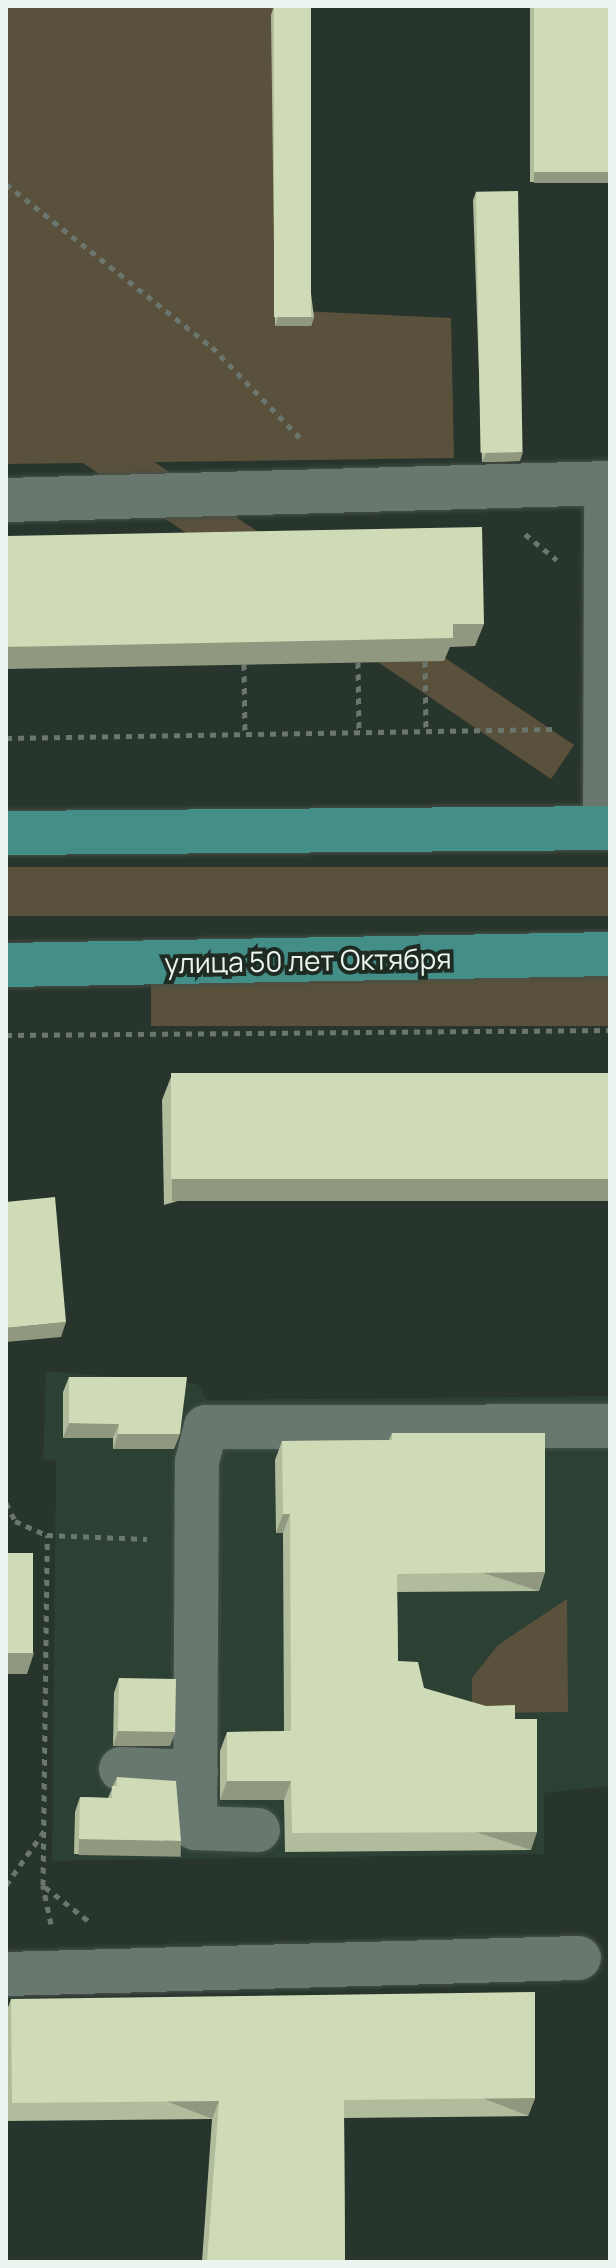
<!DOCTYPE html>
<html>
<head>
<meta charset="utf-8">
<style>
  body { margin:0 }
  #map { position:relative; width:616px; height:2268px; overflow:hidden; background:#28352c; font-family:Manrope,sans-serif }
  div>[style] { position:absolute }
  .built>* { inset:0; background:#2c4034 }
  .green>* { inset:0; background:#59513b; transform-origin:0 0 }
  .path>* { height:5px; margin-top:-2.5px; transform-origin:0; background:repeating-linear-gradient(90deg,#6a766e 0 6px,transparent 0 12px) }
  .roads { filter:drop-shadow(0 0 2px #455049) drop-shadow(0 0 2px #455049) }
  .minor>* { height:44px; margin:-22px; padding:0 22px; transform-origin:22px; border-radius:22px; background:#69786e }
  .major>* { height:44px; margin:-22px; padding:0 22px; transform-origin:22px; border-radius:22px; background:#438f88 }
  .wall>* { inset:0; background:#b1bc9d }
  .shaded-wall>* { inset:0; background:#90997f; transform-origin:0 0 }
  .building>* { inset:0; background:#cedbb6; transform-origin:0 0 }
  span { translate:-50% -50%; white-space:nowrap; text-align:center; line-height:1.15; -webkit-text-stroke:8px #1e2b23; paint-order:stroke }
  .street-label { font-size:28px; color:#ecf4ef }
  .frame { position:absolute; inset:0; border:8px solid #ecf4ef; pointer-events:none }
</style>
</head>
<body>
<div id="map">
  <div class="built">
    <i style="clip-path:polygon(46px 1371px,198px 1384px,207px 1400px,610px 1396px,610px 1786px,544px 1793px,544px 1854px,52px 1861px,56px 1461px,43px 1460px)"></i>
  </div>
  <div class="green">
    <i style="clip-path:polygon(6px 6px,275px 6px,278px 310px,451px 318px,454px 458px,6px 464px)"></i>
    <i style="left:574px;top:745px;width:41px;height:568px;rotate:124deg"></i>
    <i style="left:610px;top:867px;width:49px;height:604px;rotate:90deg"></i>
    <i style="left:610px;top:976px;width:50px;height:459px;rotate:90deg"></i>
    <i style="clip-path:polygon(567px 1599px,568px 1712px,472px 1713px,472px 1678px,498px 1645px)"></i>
  </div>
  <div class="path">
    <i style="left:6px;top:184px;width:263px;rotate:38.4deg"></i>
    <i style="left:212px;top:347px;width:132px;rotate:45.9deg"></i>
    <i style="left:525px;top:534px;width:41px;rotate:39.1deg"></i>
    <i style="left:425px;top:661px;width:70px;rotate:89.2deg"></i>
    <i style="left:358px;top:662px;width:69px;rotate:89.2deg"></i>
    <i style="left:244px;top:664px;width:70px;rotate:89.2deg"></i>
    <i style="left:6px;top:738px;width:551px;rotate:-0.94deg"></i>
    <i style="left:6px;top:1035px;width:604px;rotate:-0.47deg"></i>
    <i style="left:6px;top:1503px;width:20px;rotate:63deg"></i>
    <i style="left:15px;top:1521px;width:35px;rotate:24deg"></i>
    <i style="left:6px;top:1885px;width:67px;rotate:-54.7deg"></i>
    <i style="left:45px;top:1887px;width:58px;rotate:38deg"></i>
    <i style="left:51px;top:1924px;width:40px;rotate:-102deg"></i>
    <i style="left:43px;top:1885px;width:350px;rotate:-89.3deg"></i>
    <i style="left:47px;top:1535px;width:100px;rotate:2.3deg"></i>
  </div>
  <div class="roads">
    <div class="minor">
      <i style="left:6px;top:500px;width:604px;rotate:-1.61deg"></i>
      <i style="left:605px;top:828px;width:343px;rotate:-89.8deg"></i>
      <i style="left:121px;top:1769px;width:75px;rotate:2.3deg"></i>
      <i style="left:258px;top:1830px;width:63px;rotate:-178.2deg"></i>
      <i style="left:195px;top:1828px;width:366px;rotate:-89.7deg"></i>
      <i style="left:197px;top:1462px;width:36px;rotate:-76deg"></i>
      <i style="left:206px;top:1427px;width:404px;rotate:-0.1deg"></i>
      <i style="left:6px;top:1974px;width:573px;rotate:-1.6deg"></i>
    </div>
    <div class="major">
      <i style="left:6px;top:833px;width:604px;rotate:-0.47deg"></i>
      <i style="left:6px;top:965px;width:604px;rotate:-1.04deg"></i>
    </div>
  </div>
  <div class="wall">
    <i style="clip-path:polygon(274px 6px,314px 317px,311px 326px,275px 326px,271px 15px)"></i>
    <i style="clip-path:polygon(530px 6px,608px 6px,608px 120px,610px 120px,610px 182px,530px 182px)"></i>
    <i style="clip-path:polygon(476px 192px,520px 461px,482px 462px,473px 200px)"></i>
    <i style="clip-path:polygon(610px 1073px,164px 1205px,162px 1100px,171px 1077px)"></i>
    <i style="clip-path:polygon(69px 1377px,174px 1449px,113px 1449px,113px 1438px,63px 1438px,63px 1392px)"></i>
    <i style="clip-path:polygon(392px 1433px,545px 1572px,539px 1591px,397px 1592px,398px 1661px,424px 1688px,515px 1719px,531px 1850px,285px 1852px,284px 1800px,220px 1800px,220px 1751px,227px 1732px,284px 1731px,283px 1533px,276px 1533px,275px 1460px,282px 1441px,389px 1440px)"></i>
    <i style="clip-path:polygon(119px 1678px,170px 1746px,113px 1746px,114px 1693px)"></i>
    <i style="clip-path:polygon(117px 1777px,176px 1856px,74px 1854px,75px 1812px,80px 1797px,108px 1798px)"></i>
    <i style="clip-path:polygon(11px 1999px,535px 2098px,528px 2116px,344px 2118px,345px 2262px,202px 2262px,212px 2119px,6px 2121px,6px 2013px)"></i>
  </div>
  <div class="shaded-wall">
    <i style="left:534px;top:172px;width:76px;height:11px"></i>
    <i style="clip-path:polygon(278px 317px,314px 317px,311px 326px,275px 326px)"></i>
    <i style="clip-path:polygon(523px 452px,520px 461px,482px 462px,486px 453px)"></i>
    <i style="clip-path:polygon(453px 624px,484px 624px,475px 646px,450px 647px,444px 661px,6px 669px,6px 647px)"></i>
    <i style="left:610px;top:1179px;width:22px;height:438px;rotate:90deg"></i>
    <i style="clip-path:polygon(66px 1322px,61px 1337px,6px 1342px,6px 1328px)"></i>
    <i style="clip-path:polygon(69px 1423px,119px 1424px,113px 1438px,63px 1438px)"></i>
    <i style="clip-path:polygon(118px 1434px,180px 1434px,174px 1449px,113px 1449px)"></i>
    <i style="clip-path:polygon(283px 1514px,290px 1514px,283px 1533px,276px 1533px)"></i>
    <i style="left:545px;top:1572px;width:20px;height:148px;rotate:108deg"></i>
    <i style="clip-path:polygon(6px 1653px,34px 1653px,27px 1674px,6px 1674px)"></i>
    <i style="clip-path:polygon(118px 1731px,176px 1731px,170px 1746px,113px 1746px)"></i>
    <i style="clip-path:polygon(227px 1781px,291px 1781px,284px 1800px,220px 1800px)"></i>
    <i style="left:537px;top:1832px;width:19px;height:245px;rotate:108deg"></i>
    <i style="left:79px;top:1839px;width:102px;height:16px;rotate:1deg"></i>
    <i style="left:535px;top:2098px;width:19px;height:191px;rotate:111deg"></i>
    <i style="left:219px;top:2101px;width:19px;height:207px;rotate:111deg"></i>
  </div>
  <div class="building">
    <i style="left:274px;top:6px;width:37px;height:311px"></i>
    <i style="clip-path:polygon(534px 6px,608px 6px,608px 120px,610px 120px,610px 172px,534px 172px)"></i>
    <i style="left:518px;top:191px;width:261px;height:42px;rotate:89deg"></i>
    <i style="clip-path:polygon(482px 527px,484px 624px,453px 624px,453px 638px,6px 647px,6px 536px)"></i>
    <i style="left:610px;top:1073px;width:106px;height:439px;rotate:90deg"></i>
    <i style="clip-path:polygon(55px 1197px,66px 1322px,6px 1328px,6px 1202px)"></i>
    <i style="clip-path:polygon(69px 1377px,187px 1377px,180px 1434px,118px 1434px,119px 1424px,69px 1423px)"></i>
    <i style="clip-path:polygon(392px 1433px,545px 1433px,545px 1572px,397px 1574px,398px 1661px,418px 1662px,424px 1688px,486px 1706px,515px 1705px,515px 1719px,537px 1719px,537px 1832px,292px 1833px,291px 1781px,227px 1781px,227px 1732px,291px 1731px,290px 1514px,283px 1514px,282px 1441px,392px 1440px)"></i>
    <i style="left:6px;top:1553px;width:27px;height:100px"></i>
    <i style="left:119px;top:1678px;width:57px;height:53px;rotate:1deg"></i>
    <i style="clip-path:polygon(117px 1777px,176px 1781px,181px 1841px,79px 1839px,80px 1797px,112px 1798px,112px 1786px,117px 1786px)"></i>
    <i style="clip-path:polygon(535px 1992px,535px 2098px,344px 2100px,345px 2262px,207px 2262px,219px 2101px,12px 2103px,11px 1999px)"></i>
    <i style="clip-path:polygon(158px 2260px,189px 2262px,157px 2262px)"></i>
  </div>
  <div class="street-label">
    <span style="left:308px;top:960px;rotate:-1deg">улица 50 лет Октября</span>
  </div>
  <div class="frame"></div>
</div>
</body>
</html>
